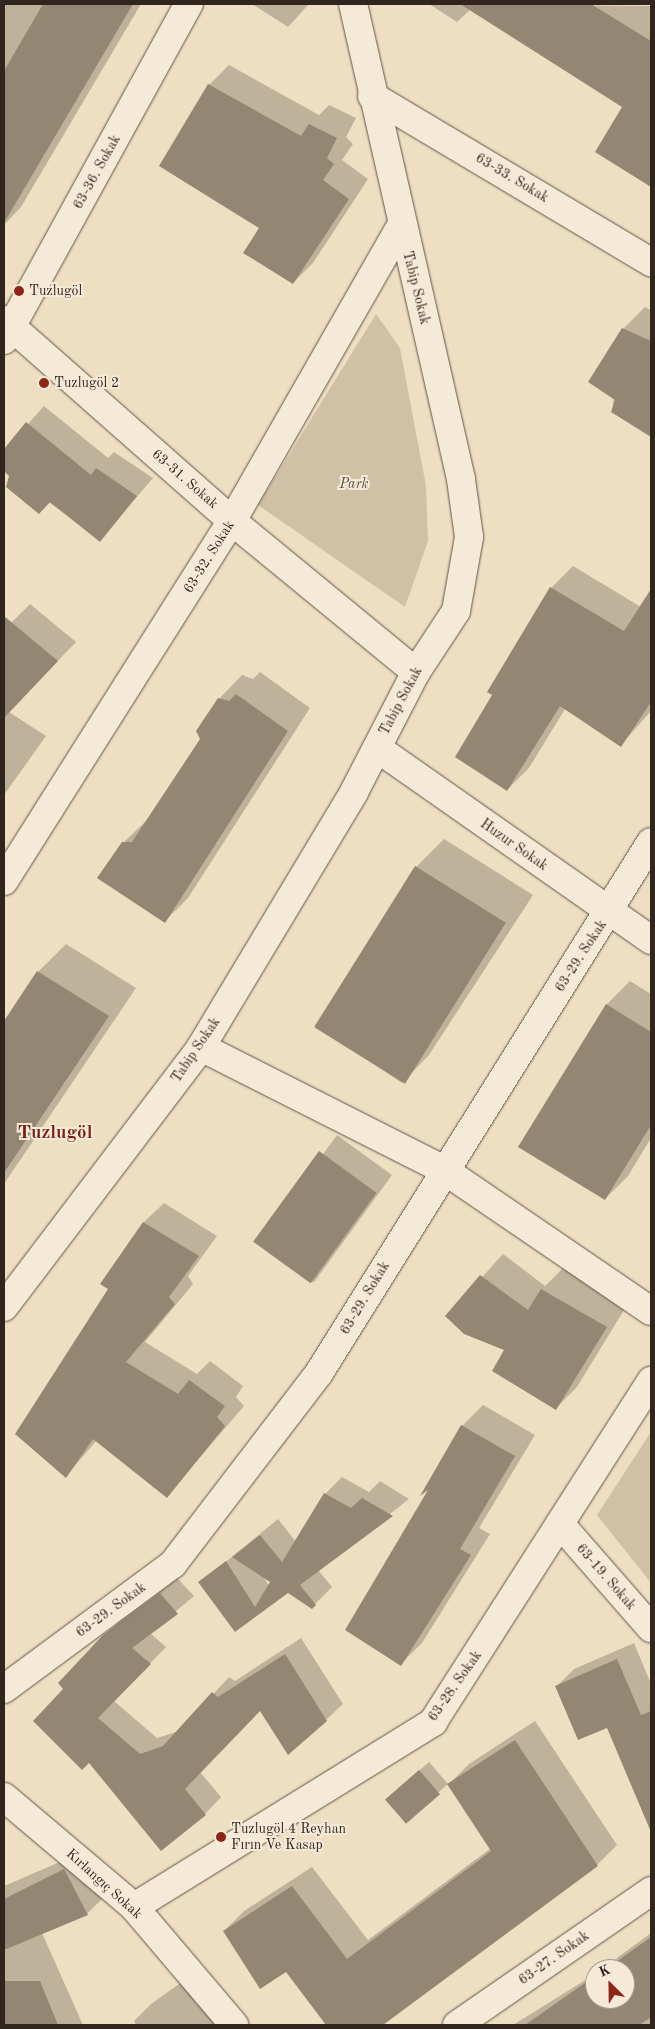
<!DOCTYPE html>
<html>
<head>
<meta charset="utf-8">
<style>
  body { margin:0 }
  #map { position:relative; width:655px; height:2029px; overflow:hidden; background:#efdfc2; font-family:"Old Standard TT",serif }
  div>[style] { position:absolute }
  .green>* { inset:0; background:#cfc0a6 }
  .shadow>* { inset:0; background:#0003; transform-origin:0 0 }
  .building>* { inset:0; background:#938673; transform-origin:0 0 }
  .roads { filter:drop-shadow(0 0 1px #605447) drop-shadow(0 0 1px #605447) }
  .minor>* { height:28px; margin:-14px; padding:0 14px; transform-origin:14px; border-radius:14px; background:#f5ead7 }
  .dots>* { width:14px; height:14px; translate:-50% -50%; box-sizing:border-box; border:2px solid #f5ead7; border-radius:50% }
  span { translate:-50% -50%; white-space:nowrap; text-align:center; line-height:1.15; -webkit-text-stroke:4px #f5ead7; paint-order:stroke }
  .street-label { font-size:14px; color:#30261e }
  .poi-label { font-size:14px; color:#30261e }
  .left { translate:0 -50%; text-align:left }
  .park-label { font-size:14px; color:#584c40; font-style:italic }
  .district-label { font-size:19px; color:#7a1f14; font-weight:700 }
  .frame { position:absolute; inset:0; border:5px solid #30261e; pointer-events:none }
  .north { position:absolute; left:585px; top:1959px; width:50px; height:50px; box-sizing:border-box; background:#f5ead7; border:1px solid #a69c8d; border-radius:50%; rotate:337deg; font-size:14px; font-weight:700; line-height:20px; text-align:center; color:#30261e }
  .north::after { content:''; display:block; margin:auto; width:18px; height:22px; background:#8f2418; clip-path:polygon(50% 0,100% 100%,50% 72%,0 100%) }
</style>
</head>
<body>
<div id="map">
  <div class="green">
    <i style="clip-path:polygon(376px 314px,400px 348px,426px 486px,428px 541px,405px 607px,258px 505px)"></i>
    <i style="clip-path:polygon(651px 1432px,651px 1583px,597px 1515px)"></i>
  </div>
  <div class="shadow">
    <i style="clip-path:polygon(4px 4px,141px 4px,21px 207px,4px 225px)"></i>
    <i style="clip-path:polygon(252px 4px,309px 4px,288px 27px)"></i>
    <i style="clip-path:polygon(429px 4px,650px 6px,651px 186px,597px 152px,624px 107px,471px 9px,457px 22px)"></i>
    <i style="clip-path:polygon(229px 65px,319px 115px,329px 105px,356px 118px,346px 137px,353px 144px,342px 160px,368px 179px,313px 263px,293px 283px,261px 228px,209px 85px)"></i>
    <i style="clip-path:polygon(645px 307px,651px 310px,651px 436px,612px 411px,623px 329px)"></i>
    <i style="clip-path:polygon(44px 406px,108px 458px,114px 452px,153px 478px,100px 540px,4px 469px,4px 451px)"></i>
    <i style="clip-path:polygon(573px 566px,641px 607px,651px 591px,651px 711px,621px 745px,565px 709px,529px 768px,507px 790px,494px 695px,551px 588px)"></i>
    <i style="clip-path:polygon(30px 604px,76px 642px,9px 712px,46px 736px,4px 795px,4px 630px)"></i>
    <i style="clip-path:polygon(260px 672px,310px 708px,188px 898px,165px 921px,123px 843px,148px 819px,201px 739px,219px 699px,242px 675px,253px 679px)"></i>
    <i style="clip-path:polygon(444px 839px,533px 895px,429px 1055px,402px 1083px,315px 1025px,416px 867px)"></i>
    <i style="clip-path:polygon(66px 944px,136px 988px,4px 1184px,4px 1023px,38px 972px)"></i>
    <i style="clip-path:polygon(630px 981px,651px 994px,651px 1138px,628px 1176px,605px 1199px,519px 1147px,607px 1004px)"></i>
    <i style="left:337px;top:1135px;width:68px;height:133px;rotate:36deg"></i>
    <i style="clip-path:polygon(164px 1203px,217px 1236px,188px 1276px,193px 1284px,145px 1342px,197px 1374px,210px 1361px,243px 1386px,236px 1397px,244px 1406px,167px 1496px,97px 1440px,66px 1476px,110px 1289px,102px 1283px,144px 1222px)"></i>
    <i style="clip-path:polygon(503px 1254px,545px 1286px,563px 1268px,627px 1305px,577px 1387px,556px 1408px,506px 1349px,447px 1316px)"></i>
    <i style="clip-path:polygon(483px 1405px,535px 1435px,479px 1528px,490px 1534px,422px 1643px,401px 1664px,433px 1486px,462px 1426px)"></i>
    <i style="clip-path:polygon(evenodd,342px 1477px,369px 1492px,380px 1481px,409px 1499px,318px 1570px,332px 1587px,312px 1607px,288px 1592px,235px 1630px,200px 1583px,278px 1519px,296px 1542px,325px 1494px,342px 1477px,263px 1576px,272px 1582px,269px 1586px,263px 1576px)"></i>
    <i style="clip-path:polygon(177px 1578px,194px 1596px,150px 1633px,166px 1647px,114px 1701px,157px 1738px,179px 1731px,229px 1677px,235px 1681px,301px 1638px,343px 1704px,326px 1720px,261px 1709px,200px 1772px,221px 1797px,205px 1814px,65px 1689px,121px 1619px)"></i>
    <i style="clip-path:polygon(634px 1643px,651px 1684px,651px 1822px,608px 1726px,557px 1686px,574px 1669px)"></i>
    <i style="clip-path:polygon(535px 1721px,617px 1845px,597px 1865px,381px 2025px,328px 2025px,287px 1970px,224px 1931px,244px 1911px,312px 1867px,368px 1940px,491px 1848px,449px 1784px,469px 1764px)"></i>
    <i style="left:429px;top:1762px;width:29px;height:57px;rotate:49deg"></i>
    <i style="clip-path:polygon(81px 1853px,104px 1897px,87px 1914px,42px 1933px,83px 2025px,4px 2025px,4px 1886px)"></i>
    <i style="clip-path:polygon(651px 1933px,651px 2025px,513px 2025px,595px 1974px,595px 1999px,625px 1999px,625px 1969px,602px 1969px)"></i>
    <i style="clip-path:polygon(186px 1979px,223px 2025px,136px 2025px,134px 2021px,151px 2004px)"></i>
  </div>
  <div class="building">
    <i style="clip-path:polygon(43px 4px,133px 4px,4px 223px,4px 71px)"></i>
    <i style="clip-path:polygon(460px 4px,591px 4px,651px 41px,651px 187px,595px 152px,622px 107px)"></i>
    <i style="clip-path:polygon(208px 84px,301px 136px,309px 124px,337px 138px,327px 158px,334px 164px,323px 180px,349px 199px,293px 284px,243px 253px,259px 228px,159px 166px)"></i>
    <i style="clip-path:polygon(622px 328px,651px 341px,651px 437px,611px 412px,615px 400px,588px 382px)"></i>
    <i style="clip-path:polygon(26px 422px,91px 475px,96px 468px,137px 496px,100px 542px,50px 502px,39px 514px,6px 487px,9px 476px,4px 471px,4px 449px)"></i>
    <i style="clip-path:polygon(550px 587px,624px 631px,651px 589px,651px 702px,621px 747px,560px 706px,507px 791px,455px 757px,492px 695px,487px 692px)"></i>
    <i style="clip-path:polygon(4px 616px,58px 661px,4px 718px)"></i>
    <i style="clip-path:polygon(236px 694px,288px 731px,165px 923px,97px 878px,122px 842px,132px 842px,200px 739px,196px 731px,218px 698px,229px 701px)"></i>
    <i style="left:415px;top:866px;width:107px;height:190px;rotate:32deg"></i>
    <i style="clip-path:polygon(37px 971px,109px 1016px,4px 1173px,4px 1021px)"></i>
    <i style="clip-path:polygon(606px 1004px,651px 1032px,651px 1125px,605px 1200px,518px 1147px)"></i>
    <i style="left:319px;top:1151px;width:71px;height:112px;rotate:36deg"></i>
    <i style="clip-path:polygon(143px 1222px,199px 1256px,169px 1297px,175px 1304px,126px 1362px,178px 1394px,189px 1380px,225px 1406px,217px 1417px,225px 1426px,167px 1498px,93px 1439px,66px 1478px,15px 1434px,108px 1289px,100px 1284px)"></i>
    <i style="clip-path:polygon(480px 1275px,528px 1310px,541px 1289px,607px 1327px,556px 1410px,492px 1371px,504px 1350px,464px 1334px,445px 1316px)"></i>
    <i style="clip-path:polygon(461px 1425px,515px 1456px,460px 1549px,471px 1555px,401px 1666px,345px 1630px,428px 1490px,420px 1496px)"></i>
    <i style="clip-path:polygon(324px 1493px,351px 1508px,362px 1498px,393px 1516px,300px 1585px,316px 1605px,312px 1609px,288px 1593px,235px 1632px,198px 1582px,226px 1561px,255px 1607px,270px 1582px,232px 1557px,260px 1535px,282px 1562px)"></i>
    <i style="clip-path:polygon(160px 1593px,178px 1614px,132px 1648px,151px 1664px,98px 1718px,140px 1754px,163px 1746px,212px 1692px,218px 1697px,285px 1654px,327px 1721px,288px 1755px,260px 1711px,185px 1789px,206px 1815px,161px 1851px,89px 1763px,82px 1770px,33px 1721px,63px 1689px,58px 1683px,103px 1635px)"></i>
    <i style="clip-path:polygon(617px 1659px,641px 1715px,651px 1711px,651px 1832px,607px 1728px,578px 1740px,555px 1686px)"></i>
    <i style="clip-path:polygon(515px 1740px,598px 1866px,383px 2025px,326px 2025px,286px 1972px,260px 1989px,223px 1931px,292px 1886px,347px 1959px,491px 1851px,447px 1784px)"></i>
    <i style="left:419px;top:1770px;width:32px;height:45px;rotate:49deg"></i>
    <i style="clip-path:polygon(64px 1869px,88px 1915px,4px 1950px,4px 1899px)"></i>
    <i style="clip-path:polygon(651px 1937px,651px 2017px,639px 2025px,525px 2025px,595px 1976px,595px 1999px,625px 1999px,625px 1969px,606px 1969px)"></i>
    <i style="clip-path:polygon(4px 1981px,40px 1981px,58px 2025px,4px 2025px)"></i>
  </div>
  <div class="roads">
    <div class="minor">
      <i style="left:372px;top:96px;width:325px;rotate:30.8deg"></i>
      <i style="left:4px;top:320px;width:304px;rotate:41.4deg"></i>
      <i style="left:232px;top:521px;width:238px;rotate:39.4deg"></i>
      <i style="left:4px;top:340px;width:384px;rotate:-61.2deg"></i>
      <i style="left:377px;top:748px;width:335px;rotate:35deg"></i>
      <i style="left:4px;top:881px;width:426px;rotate:-57.7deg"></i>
      <i style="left:232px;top:521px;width:340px;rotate:-60.2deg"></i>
      <i style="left:201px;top:1047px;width:272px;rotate:26.8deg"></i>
      <i style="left:444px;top:1170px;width:250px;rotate:34.3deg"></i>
      <i style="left:4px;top:1307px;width:326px;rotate:-52.8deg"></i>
      <i style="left:201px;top:1047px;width:297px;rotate:-59deg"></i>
      <i style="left:354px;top:792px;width:135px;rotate:-62.7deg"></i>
      <i style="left:416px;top:672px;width:73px;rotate:-56.7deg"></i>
      <i style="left:456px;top:611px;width:75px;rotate:-80deg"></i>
      <i style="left:469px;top:537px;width:59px;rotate:-97.9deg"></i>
      <i style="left:461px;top:479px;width:487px;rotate:-102.8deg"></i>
      <i style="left:561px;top:1525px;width:137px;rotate:48.9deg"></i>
      <i style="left:4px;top:1689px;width:210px;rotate:-36.5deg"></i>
      <i style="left:173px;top:1564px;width:240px;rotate:-52.6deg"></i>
      <i style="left:319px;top:1373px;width:626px;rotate:-57.98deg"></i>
      <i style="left:4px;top:1797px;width:170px;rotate:40.2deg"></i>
      <i style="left:134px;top:1907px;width:155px;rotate:49.7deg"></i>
      <i style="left:134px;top:1907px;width:352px;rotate:-31.7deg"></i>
      <i style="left:433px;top:1722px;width:405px;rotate:-57.4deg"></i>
      <i style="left:457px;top:2025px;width:236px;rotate:-34.6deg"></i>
    </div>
  </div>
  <div class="dots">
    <i style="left:19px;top:291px;background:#8f2418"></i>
    <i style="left:44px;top:383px;background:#8f2418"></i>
    <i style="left:221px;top:1837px;background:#8f2418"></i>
  </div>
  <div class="street-label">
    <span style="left:97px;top:172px;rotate:-61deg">63-36. Sokak</span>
    <span style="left:512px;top:178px;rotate:31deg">63-33. Sokak</span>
    <span style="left:416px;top:288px;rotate:76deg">Tabip Sokak</span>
    <span style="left:185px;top:479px;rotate:41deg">63-31. Sokak</span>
    <span style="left:209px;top:557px;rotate:-58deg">63-32. Sokak</span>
    <span style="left:401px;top:701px;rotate:-62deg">Tabip Sokak</span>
    <span style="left:514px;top:845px;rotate:35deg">Huzur Sokak</span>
    <span style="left:581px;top:956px;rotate:-57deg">63-29. Sokak</span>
    <span style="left:196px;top:1050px;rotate:-56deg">Tabip Sokak</span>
    <span style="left:365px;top:1298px;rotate:-59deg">63-29. Sokak</span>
    <span style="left:606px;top:1577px;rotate:49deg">63-19. Sokak</span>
    <span style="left:111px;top:1610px;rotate:-36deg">63-29. Sokak</span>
    <span style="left:455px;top:1686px;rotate:-55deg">63-28. Sokak</span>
    <span style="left:104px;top:1884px;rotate:42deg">Kırlangıç Sokak</span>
    <span style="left:554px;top:1958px;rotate:-35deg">63-27. Sokak</span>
  </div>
  <div class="poi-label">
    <span class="left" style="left:29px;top:291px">Tuzlugöl</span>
    <span class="left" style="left:54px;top:383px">Tuzlugöl 2</span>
    <span class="left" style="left:231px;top:1837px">Tuzlugöl 4 Reyhan<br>Fırın Ve Kasap</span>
  </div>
  <div class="park-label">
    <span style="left:354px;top:484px">Park</span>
  </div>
  <div class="district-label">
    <span style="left:55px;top:1134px">Tuzlugöl</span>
  </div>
  <div class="frame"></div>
  <div class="north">K</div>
</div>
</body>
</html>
